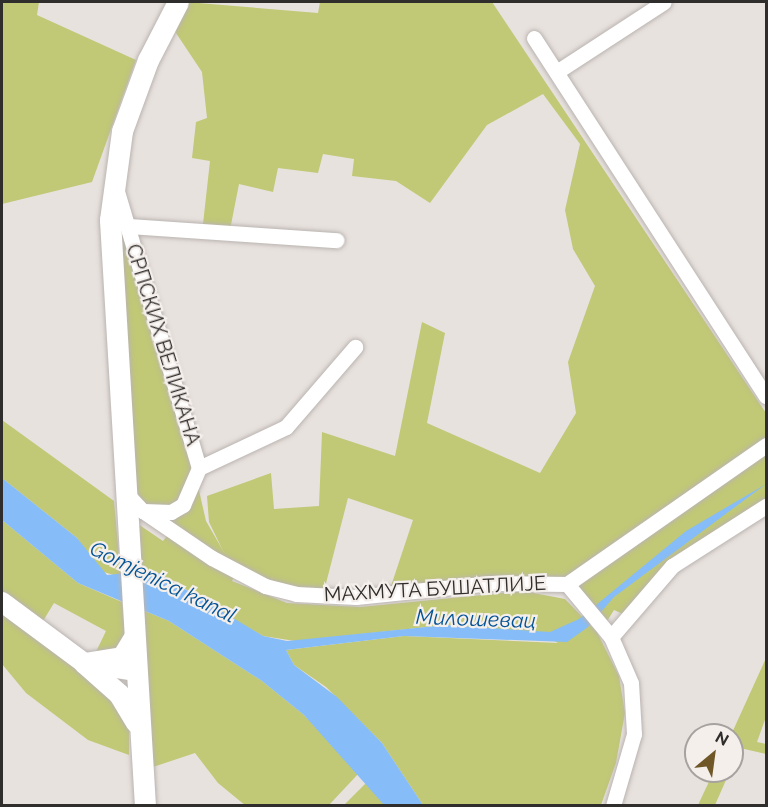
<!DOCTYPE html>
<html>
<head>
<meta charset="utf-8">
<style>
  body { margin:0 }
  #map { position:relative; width:768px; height:807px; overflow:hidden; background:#e8e2de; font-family:Raleway,sans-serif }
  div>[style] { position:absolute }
  .green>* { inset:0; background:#c1c876 }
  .water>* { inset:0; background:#86bdf8 }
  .roads { filter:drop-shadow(0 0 2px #bab4b1) drop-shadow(0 0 2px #bab4b1) }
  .minor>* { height:15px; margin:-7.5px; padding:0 7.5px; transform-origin:7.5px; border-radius:7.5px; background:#fff }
  .tertiary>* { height:20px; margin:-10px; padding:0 10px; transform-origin:10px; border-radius:10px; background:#fff }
  .secondary>* { height:21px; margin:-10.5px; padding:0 10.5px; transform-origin:10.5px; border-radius:10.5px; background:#fff }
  span { translate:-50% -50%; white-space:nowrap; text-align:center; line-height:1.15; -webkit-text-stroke:4.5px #f5efec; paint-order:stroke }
  .street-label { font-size:20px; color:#302e2c }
  .water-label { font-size:21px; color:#035395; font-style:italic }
  .frame { position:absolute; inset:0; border:3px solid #302e2c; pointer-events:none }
  .north { position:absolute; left:684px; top:723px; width:60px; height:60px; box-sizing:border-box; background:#f5efec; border:2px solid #a6a29f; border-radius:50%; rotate:29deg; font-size:16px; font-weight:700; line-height:24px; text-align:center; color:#302e2c }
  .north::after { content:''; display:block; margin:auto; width:21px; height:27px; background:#6f5728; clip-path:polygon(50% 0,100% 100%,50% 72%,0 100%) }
</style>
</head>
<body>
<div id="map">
  <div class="green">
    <i style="clip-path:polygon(2px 2px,39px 2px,37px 15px,136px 60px,92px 182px,2px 204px)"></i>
    <i style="clip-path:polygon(186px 2px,318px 13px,320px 2px,492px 2px,766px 413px,766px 439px,561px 581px,389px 592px,413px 520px,348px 498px,323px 595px,293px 592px,228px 561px,209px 522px,207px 496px,271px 473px,274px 509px,319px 506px,322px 432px,395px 456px,422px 322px,445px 333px,427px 423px,540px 473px,576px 413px,568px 362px,595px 286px,573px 249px,565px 210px,580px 144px,543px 94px,487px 125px,430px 203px,396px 181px,352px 176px,354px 159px,323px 154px,318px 173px,278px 168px,273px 192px,239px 184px,229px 235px,202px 233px,210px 161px,192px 158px,196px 122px,207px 118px,202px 72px,172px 27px)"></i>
    <i style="clip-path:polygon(117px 205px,192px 468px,190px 486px,171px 507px,140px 504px,136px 492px)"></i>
    <i style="clip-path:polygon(2px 420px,114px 501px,121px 577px,100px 571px,77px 538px,2px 478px)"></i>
    <i style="clip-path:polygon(766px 449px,766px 499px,659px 573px,625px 615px,614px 610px,604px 626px,576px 592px,582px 576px)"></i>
    <i style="clip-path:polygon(198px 486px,206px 521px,236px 573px,232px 581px,287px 603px,360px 607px,523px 591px,565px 599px,597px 632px,619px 676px,625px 713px,616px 763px,601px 805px,423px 805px,382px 743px,326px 687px,294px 665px,286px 650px,404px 636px,558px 643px,541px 633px,446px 625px,295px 641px,263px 636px,198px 600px,178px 582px,137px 571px,132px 520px,163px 541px,170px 532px,163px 524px)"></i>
    <i style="clip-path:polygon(2px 520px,78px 583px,122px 602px,127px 645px,93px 658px,106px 631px,54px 603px,40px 626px,2px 595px)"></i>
    <i style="clip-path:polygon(140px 609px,169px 621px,262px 681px,304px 715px,359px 773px,329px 805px,246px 806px,218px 783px,195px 753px,150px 768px)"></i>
    <i style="clip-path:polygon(2px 612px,113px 697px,129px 724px,129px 755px,88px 740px,26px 693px,2px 664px)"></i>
    <i style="clip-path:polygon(766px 658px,766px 717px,757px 742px,766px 744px,766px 754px,740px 748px,732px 767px,731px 735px)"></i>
    <i style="clip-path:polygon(714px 771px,730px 771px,715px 805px,698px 805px)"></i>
    <i style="clip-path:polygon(367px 782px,385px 805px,343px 806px)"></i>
  </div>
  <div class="water">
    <i style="clip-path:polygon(2px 478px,77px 538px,107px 575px,153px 570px,263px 636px,287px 641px,446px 625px,550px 632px,579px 619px,686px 531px,766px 484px,614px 597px,588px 627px,567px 642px,404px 636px,286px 650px,294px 665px,337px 697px,382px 743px,423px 805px,385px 806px,304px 715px,262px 681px,169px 621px,78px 583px,2px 520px)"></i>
  </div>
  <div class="roads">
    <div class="minor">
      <i style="left:534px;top:38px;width:427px;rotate:57.1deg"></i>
      <i style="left:558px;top:71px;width:126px;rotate:-33.1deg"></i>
      <i style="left:116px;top:188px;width:292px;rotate:73.5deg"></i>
      <i style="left:199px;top:468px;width:40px;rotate:113.4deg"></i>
      <i style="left:183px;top:505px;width:14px;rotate:150deg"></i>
      <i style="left:171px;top:512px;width:28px;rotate:-178deg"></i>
      <i style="left:129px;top:226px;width:208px;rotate:3.9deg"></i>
      <i style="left:199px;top:468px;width:96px;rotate:-25.2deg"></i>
      <i style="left:286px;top:427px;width:106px;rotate:-49.2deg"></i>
      <i style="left:125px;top:492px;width:26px;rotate:47deg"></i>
      <i style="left:143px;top:511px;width:83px;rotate:34.3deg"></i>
      <i style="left:212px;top:558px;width:60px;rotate:27.8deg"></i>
      <i style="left:265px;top:586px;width:32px;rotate:14deg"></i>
      <i style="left:296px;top:594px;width:60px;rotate:2.9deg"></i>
      <i style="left:356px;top:597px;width:136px;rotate:-5.9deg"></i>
      <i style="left:491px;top:583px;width:76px;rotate:0.8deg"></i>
      <i style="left:567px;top:584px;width:69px;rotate:50.3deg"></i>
      <i style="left:611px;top:637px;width:50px;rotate:66.5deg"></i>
      <i style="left:631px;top:683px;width:51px;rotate:86.6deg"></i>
      <i style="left:634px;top:734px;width:75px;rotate:106.3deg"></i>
      <i style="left:567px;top:584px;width:243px;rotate:-34.9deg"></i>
      <i style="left:611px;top:637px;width:94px;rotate:-49.3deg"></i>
      <i style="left:672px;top:566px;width:112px;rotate:-32.6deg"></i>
    </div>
    <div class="tertiary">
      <i style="left:2px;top:602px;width:102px;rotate:36.6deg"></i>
      <i style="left:84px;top:663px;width:53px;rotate:8.7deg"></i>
    </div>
    <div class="secondary">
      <i style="left:84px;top:663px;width:47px;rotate:41.5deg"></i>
      <i style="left:119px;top:694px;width:33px;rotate:59deg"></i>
      <i style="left:84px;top:663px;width:38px;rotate:-9deg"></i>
      <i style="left:122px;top:657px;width:23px;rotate:-59deg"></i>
      <i style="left:145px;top:806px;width:587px;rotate:-93.42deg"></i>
      <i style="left:110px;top:220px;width:90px;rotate:-82.3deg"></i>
      <i style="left:122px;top:131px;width:76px;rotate:-69.9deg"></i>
      <i style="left:148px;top:60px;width:65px;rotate:-62.7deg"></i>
    </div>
  </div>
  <div class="street-label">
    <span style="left:163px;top:345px;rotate:73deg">СРПСКИХ ВЕЛИКАНА</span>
    <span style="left:435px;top:589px;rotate:-3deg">МАХМУТА БУШАТЛИЈЕ</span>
  </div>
  <div class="water-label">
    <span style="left:163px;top:582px;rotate:26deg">Gomjenica kanal</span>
    <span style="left:476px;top:619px;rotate:2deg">Милошевац</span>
  </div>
  <div class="frame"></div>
  <div class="north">N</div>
</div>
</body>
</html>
